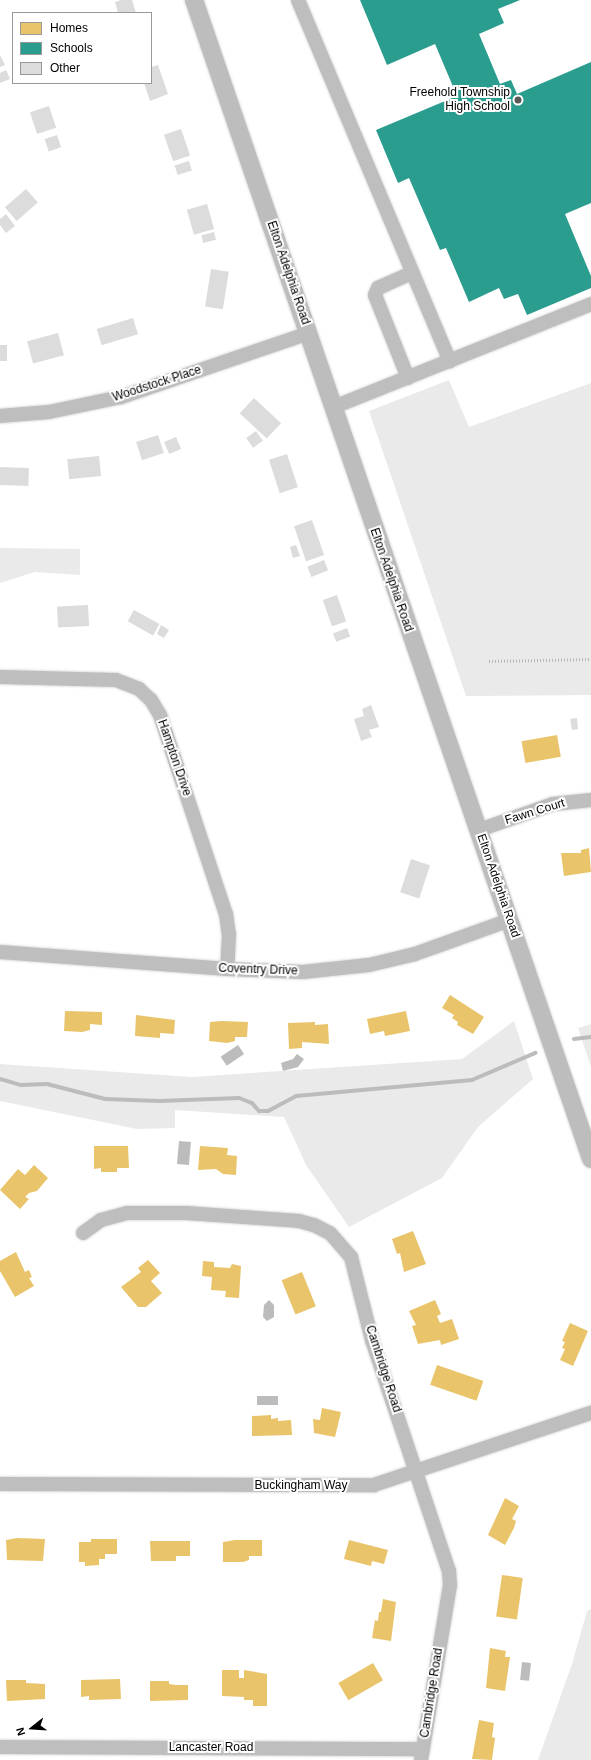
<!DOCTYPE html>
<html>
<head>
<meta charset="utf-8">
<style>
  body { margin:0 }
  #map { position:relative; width:591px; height:1760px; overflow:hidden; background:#fff; font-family:Arial,sans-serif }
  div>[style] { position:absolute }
  .green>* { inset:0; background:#eaeaea }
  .water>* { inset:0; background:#bcbcbc; transform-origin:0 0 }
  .homes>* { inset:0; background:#e9c46a; transform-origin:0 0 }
  .schools>* { inset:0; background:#2a9d8f }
  .stream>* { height:4px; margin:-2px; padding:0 2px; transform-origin:2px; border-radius:2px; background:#bcbcbc }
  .building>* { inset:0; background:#dcdcdc; transform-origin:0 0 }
  .path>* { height:2.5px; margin-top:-1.25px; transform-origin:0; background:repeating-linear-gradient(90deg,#b8b8b8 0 1px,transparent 0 3px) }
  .roads { filter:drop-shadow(0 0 1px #dbdbdb) drop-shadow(0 0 1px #dbdbdb) }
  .minor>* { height:14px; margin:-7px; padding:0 7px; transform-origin:7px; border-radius:7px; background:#bebebe }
  .major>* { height:18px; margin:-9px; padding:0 9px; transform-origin:9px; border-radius:9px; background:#bdbdbd }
  .dots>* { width:11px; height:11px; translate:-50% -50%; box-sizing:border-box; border:2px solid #fff; border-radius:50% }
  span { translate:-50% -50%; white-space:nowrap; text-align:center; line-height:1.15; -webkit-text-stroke:4px #fff; paint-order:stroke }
  .poi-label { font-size:12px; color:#000 }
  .right { translate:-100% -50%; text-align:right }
  .street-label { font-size:12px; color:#000 }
  .legend { position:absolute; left:12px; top:12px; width:140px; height:72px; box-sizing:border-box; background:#fff; border:1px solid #999; margin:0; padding:5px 7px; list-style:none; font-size:12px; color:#000 }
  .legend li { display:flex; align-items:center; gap:8px; height:20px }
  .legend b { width:20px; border:1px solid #999 }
  .north { position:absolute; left:12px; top:1708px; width:40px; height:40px; -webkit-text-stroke:3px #fff; paint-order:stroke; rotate:253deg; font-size:11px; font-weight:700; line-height:16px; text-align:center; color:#000 }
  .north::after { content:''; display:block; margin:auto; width:14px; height:18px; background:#000; clip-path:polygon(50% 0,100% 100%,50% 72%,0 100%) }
</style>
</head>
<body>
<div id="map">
  <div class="green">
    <i style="clip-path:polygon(449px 380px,469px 427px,591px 383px,591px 695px,466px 696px,369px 411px)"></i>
    <i style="clip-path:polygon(0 548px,80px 549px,80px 575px,35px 572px,0 583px)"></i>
    <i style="clip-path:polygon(514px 1021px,533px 1079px,478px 1127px,442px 1178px,349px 1227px,306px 1165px,284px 1117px,175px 1110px,175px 1128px,137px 1129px,0 1101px,0 1064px,192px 1077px,462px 1059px)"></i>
    <i style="clip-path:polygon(591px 1024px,591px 1067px,578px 1028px)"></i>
    <i style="clip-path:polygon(591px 1609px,591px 1760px,538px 1760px,572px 1664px,587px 1611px)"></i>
  </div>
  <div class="water">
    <i style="left:238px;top:1045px;width:11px;height:21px;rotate:56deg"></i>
    <i style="clip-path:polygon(297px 1054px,304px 1059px,298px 1067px,283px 1071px,281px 1063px,293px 1059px)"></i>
    <i style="left:179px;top:1141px;width:12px;height:23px;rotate:5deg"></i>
    <i style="clip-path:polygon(269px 1300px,274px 1305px,274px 1317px,267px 1321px,263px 1317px,264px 1305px)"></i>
    <i style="left:257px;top:1396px;width:21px;height:9px"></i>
    <i style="left:522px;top:1662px;width:9px;height:18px;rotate:6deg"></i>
  </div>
  <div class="homes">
    <i style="left:557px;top:735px;width:22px;height:36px;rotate:80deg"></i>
    <i style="clip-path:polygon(589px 848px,591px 872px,564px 876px,561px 853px,581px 853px,581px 850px)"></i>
    <i style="clip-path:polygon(450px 995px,484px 1017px,473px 1034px,457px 1025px,458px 1022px,452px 1018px,454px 1015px,442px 1008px)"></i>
    <i style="clip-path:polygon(65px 1011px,102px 1012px,102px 1025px,90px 1024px,90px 1030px,82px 1032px,64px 1031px)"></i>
    <i style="clip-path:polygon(406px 1011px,410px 1031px,385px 1036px,384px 1031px,370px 1034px,367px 1019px)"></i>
    <i style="clip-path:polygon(136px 1015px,175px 1020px,174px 1034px,160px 1033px,160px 1038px,135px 1036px)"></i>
    <i style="clip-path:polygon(222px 1021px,248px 1022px,247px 1037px,235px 1037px,235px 1041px,227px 1043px,209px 1041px,210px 1022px)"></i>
    <i style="clip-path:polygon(315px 1022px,315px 1025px,328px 1024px,329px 1044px,302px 1042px,302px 1048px,289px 1049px,288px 1023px)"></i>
    <i style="clip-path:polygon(94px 1146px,128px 1146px,129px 1168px,117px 1168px,117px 1172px,101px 1172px,101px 1168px,94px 1169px)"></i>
    <i style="clip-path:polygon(200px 1146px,228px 1148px,227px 1155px,237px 1156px,236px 1175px,223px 1174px,216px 1169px,198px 1170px)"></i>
    <i style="clip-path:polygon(34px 1165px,48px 1178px,37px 1191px,29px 1193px,25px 1197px,29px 1199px,20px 1209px,0 1190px,18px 1169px,25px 1175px)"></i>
    <i style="clip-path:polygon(413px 1231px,426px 1264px,404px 1272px,400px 1253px,397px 1254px,392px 1239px)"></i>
    <i style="clip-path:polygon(16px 1252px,25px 1272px,29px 1270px,32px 1277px,29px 1278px,34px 1286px,15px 1297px,0 1271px,0 1261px)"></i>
    <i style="clip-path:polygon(148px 1260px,160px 1273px,151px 1281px,162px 1293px,146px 1307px,138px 1307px,121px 1287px,141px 1272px,138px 1268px)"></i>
    <i style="clip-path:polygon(203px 1261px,214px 1262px,214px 1267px,230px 1268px,232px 1264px,241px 1266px,239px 1298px,225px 1297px,226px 1291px,211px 1290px,212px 1277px,202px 1276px)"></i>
    <i style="left:302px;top:1272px;width:37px;height:22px;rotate:68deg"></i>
    <i style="clip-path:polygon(435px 1300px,441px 1314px,437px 1316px,440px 1323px,452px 1319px,459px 1339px,441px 1345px,440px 1340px,418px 1344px,412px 1326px,416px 1325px,409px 1311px)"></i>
    <i style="clip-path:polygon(570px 1323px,588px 1331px,573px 1366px,560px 1360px,565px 1349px,562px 1348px,565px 1342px,562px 1341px)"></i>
    <i style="left:437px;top:1365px;width:49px;height:21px;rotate:19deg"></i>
    <i style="clip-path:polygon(322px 1408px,341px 1412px,335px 1437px,314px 1433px,313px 1419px,320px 1420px)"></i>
    <i style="clip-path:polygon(271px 1415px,271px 1419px,278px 1418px,278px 1421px,291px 1420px,292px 1435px,252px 1436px,252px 1416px)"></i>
    <i style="clip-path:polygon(505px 1498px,519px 1506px,512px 1519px,516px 1521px,514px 1528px,505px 1545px,488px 1535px)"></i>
    <i style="clip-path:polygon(17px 1538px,45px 1539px,43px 1561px,7px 1560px,6px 1540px)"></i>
    <i style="clip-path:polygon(91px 1539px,117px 1539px,117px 1554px,105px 1554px,105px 1559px,99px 1559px,99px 1565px,85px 1566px,85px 1562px,79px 1562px,79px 1542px,91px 1542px)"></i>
    <i style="clip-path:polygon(235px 1540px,262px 1540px,262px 1556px,249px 1556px,249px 1560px,243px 1562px,223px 1562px,223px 1542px)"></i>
    <i style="clip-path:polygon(349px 1540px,388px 1550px,384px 1564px,372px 1561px,371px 1566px,344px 1559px)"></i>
    <i style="clip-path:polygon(150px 1541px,190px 1541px,190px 1556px,176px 1556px,176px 1561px,151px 1561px)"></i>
    <i style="left:502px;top:1575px;width:21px;height:42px;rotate:8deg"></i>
    <i style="clip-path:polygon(383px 1599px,396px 1602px,391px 1641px,372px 1638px,375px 1620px,378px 1621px,379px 1612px,381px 1612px)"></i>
    <i style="clip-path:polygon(490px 1648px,506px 1651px,505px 1657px,510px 1657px,505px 1691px,486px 1688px)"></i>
    <i style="left:373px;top:1663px;width:20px;height:40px;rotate:60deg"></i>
    <i style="clip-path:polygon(222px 1670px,239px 1670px,239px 1678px,244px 1678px,244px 1670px,267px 1674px,267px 1706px,253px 1706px,253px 1700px,244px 1700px,244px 1697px,222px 1696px)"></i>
    <i style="clip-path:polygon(120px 1679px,121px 1699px,89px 1700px,89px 1696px,81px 1697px,81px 1680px)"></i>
    <i style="clip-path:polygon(6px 1680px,26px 1680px,26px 1683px,45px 1684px,45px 1699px,7px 1701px)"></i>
    <i style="clip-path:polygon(150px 1681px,169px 1681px,169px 1684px,176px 1685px,188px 1685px,188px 1700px,150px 1701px)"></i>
    <i style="clip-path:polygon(479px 1720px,494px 1723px,492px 1737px,495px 1738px,492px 1760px,472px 1759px)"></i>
  </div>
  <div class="schools">
    <i style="clip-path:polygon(360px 0,520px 0,498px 9px,504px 23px,479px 34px,500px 84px,511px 80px,517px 94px,591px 62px,591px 203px,565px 214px,591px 276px,591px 288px,527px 315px,518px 294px,504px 299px,499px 288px,469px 302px,446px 248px,440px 250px,409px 178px,398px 183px,376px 130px,457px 96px,435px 44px,387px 65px)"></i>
  </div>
  <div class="stream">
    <i style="left:574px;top:1039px;width:17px;rotate:-7deg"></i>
    <i style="left:0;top:1079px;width:22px;rotate:16deg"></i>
    <i style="left:21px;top:1085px;width:26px;rotate:-2deg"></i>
    <i style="left:47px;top:1084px;width:60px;rotate:14.5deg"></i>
    <i style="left:105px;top:1099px;width:54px;rotate:2.1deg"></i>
    <i style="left:159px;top:1101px;width:80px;rotate:-2.1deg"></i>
    <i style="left:239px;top:1098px;width:14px;rotate:21deg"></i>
    <i style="left:252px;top:1103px;width:11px;rotate:49deg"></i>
    <i style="left:259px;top:1111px;width:9px"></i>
    <i style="left:268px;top:1111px;width:32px;rotate:-28deg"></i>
    <i style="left:296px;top:1096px;width:177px;rotate:-5.2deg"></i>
    <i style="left:472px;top:1080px;width:69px;rotate:-23.2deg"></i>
  </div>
  <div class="building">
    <i style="clip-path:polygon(121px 0,132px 0,136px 13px,118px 13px,115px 2px)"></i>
    <i style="clip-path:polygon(0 55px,5px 65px,0 67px)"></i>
    <i style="clip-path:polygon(158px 65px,168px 94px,150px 101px,144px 83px,151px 83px,151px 67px)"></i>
    <i style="clip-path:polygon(6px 70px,10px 79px,0 83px,0 73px)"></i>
    <i style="left:49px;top:106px;width:23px;height:20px;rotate:72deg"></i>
    <i style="left:181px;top:129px;width:28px;height:18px;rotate:71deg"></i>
    <i style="left:57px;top:135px;width:13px;height:13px;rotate:72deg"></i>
    <i style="left:189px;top:161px;width:10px;height:15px;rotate:73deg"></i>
    <i style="left:26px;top:189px;width:18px;height:28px;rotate:49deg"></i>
    <i style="left:207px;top:204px;width:26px;height:21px;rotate:74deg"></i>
    <i style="clip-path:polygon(6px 214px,15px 226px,6px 233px,0 225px,0 219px)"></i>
    <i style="left:214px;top:232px;width:8px;height:13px;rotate:76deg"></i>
    <i style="left:211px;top:269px;width:18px;height:38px;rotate:9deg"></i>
    <i style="left:133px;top:318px;width:17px;height:38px;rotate:73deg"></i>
    <i style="left:58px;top:333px;width:23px;height:32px;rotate:75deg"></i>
    <i style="left:0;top:345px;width:7px;height:16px"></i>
    <i style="left:254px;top:398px;width:37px;height:21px;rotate:43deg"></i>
    <i style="left:256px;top:431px;width:12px;height:12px;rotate:55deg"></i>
    <i style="left:158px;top:435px;width:19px;height:23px;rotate:72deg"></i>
    <i style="left:176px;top:437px;width:13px;height:13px;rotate:67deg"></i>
    <i style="left:287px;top:454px;width:35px;height:19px;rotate:72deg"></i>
    <i style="left:99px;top:456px;width:20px;height:32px;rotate:84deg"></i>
    <i style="left:0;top:467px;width:29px;height:18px;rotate:2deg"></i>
    <i style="left:312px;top:520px;width:37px;height:19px;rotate:71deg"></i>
    <i style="clip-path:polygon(296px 545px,300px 556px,293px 558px,290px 547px)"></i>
    <i style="left:324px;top:560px;width:11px;height:18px;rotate:68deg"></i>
    <i style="left:337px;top:595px;width:28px;height:15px;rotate:71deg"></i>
    <i style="left:88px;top:605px;width:21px;height:31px;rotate:87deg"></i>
    <i style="left:134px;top:610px;width:29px;height:13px;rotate:29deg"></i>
    <i style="clip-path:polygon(161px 625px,169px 630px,164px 638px,157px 634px)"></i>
    <i style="left:347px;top:628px;width:9px;height:15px;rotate:69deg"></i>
    <i style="clip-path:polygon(371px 705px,379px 727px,369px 730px,372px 737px,361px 741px,354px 719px,364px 716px,362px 709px)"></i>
    <i style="clip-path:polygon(577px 718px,578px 729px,572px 730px,570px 719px)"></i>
    <i style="left:411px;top:859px;width:20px;height:35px;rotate:18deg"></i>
  </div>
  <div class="path">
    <i style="left:489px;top:661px;width:102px;rotate:-1.1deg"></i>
  </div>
  <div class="roads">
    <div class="minor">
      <i style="left:298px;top:0;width:392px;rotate:67.2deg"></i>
      <i style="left:408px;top:378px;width:89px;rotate:-111.7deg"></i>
      <i style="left:375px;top:295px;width:8px;rotate:-67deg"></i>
      <i style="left:378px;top:288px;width:37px;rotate:-24deg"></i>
      <i style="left:334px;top:407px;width:277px;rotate:-21.8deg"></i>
      <i style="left:0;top:416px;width:49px;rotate:-4.7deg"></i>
      <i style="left:49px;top:412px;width:74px;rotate:-11.8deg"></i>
      <i style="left:121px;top:397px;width:199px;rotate:-18.8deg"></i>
      <i style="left:0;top:677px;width:116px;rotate:1.5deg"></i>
      <i style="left:116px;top:680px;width:25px;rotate:21deg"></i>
      <i style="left:139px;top:689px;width:16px;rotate:43deg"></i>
      <i style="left:151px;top:700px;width:17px;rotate:59deg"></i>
      <i style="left:160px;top:715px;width:210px;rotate:71.7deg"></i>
      <i style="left:226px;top:914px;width:21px;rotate:82deg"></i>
      <i style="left:229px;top:935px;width:34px;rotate:93deg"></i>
      <i style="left:479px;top:830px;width:78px;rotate:-19.4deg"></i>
      <i style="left:553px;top:804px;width:38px;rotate:-6deg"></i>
      <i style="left:0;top:952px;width:228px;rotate:4.3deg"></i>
      <i style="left:227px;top:969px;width:76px;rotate:2.3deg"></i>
      <i style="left:303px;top:972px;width:66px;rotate:-6.1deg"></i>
      <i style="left:369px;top:965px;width:47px;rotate:-13.4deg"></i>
      <i style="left:415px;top:954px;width:101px;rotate:-19.7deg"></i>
      <i style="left:83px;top:1233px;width:22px;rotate:-36deg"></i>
      <i style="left:101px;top:1220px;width:27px;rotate:-15deg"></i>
      <i style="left:127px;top:1213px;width:59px"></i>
      <i style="left:186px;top:1213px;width:113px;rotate:4deg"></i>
      <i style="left:299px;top:1221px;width:16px;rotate:15deg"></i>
      <i style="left:314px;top:1225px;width:18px;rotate:27deg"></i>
      <i style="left:330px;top:1233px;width:32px;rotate:49deg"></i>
      <i style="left:351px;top:1257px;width:86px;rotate:75.8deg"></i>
      <i style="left:372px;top:1340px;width:243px;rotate:71.6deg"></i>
      <i style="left:449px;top:1571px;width:14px;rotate:86deg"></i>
      <i style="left:450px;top:1585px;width:177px;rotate:99.4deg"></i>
      <i style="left:0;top:1484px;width:374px;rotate:0.2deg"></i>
      <i style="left:374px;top:1485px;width:229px;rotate:-18.4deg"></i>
      <i style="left:0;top:1747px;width:423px;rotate:0.3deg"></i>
    </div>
    <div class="major">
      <i style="left:194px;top:0;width:1225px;rotate:71.09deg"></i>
    </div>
  </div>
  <div class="dots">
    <i style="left:518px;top:100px;background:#595959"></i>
  </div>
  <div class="poi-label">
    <span class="right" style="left:510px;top:100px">Freehold Township<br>High School</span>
  </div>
  <div class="street-label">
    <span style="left:288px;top:273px;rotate:71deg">Elton Adelphia Road</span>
    <span style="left:157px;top:384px;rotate:-18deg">Woodstock Place</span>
    <span style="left:391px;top:580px;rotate:71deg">Elton Adelphia Road</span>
    <span style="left:174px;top:758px;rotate:71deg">Hampton Drive</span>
    <span style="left:535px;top:812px;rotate:-17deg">Fawn Court</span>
    <span style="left:498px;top:886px;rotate:71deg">Elton Adelphia Road</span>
    <span style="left:258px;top:970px;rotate:2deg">Coventry Drive</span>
    <span style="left:383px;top:1369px;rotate:72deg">Cambridge Road</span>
    <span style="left:301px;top:1486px">Buckingham Way</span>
    <span style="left:432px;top:1693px;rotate:-81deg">Cambridge Road</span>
    <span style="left:211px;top:1748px">Lancaster Road</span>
  </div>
  <ul class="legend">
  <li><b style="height:11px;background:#e9c46a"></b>Homes</li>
  <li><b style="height:11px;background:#2a9d8f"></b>Schools</li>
  <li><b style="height:11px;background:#dcdcdc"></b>Other</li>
  </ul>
  <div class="north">N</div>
</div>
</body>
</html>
